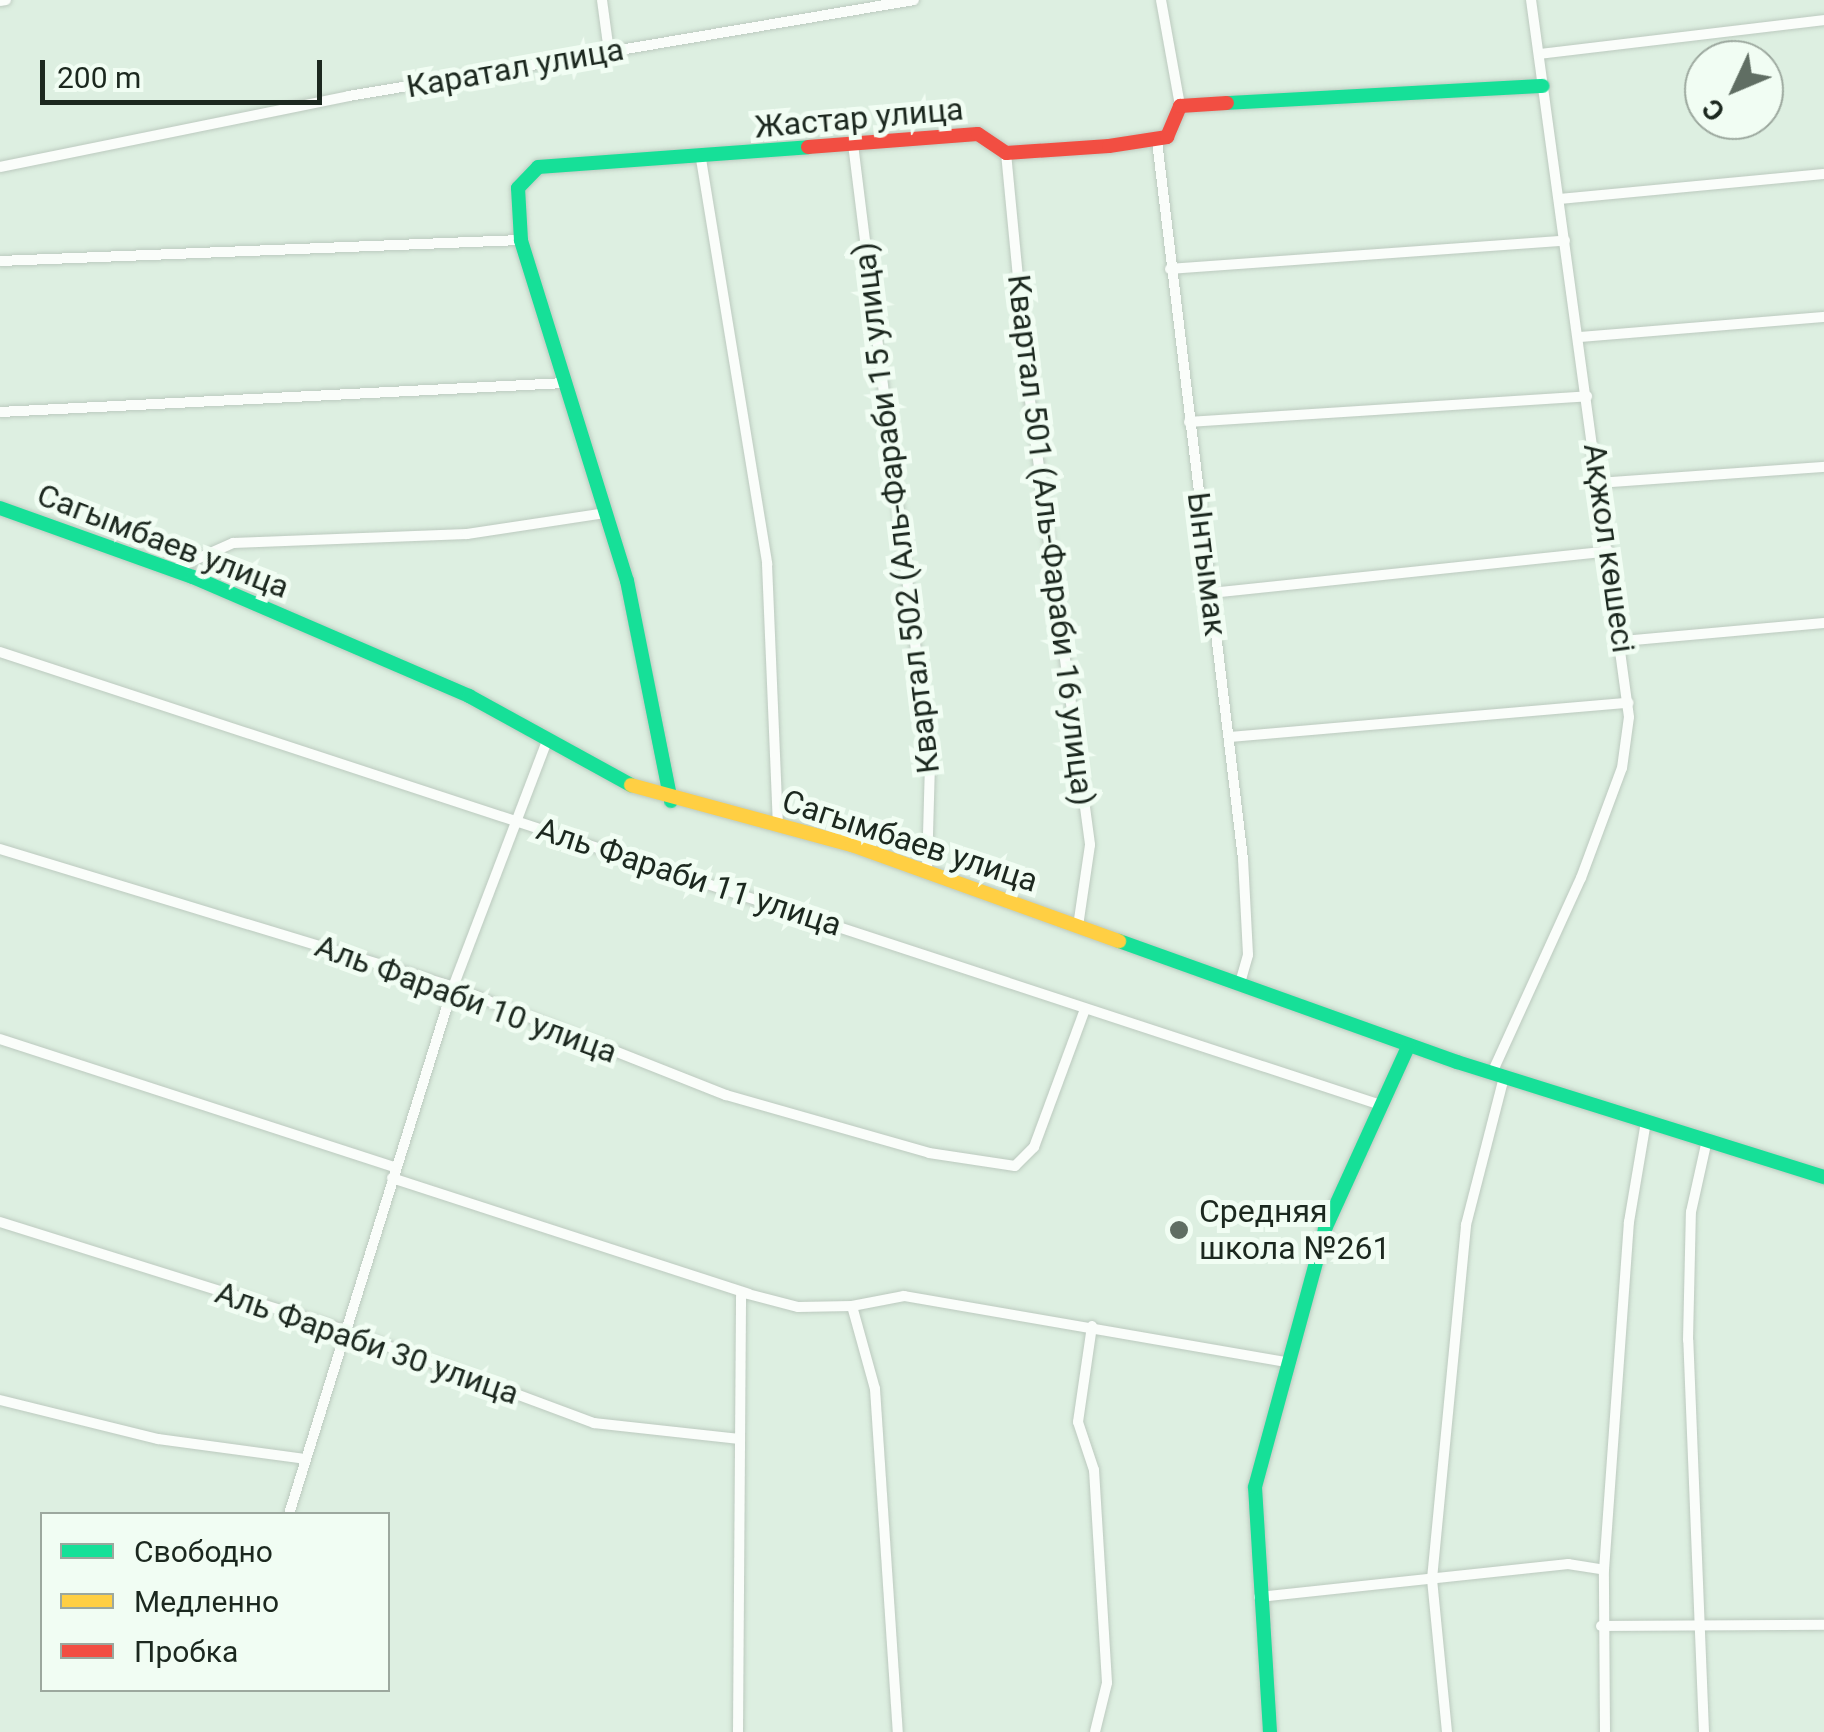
<!DOCTYPE html>
<html>
<head>
<meta charset="utf-8">
<style>
  body { margin:0 }
  #map { position:relative; width:1824px; height:1732px; overflow:hidden; background:#ddefe1; font-family:Roboto,sans-serif }
  div>[style] { position:absolute }
  .roads { filter:drop-shadow(0 0 2px #bccabf) drop-shadow(0 0 2px #bccabf) }
  .street>* { height:10px; margin:-5px; padding:0 5px; transform-origin:5px; border-radius:5px; background:#fafdfa }
  .fast>* { height:14px; margin:-7px; padding:0 7px; transform-origin:7px; border-radius:7px; background:#16e098 }
  .slow>* { height:14px; margin:-7px; padding:0 7px; transform-origin:7px; border-radius:7px; background:#ffcf43 }
  .jam>* { height:14px; margin:-7px; padding:0 7px; transform-origin:7px; border-radius:7px; background:#f24e42 }
  .dots>* { width:28px; height:28px; translate:-50% -50%; box-sizing:border-box; border:5px solid #f1fdf3; border-radius:50% }
  span { translate:-50% -50%; white-space:nowrap; text-align:center; line-height:1.15; -webkit-text-stroke:10px #f1fdf3; paint-order:stroke }
  .street-label { font-size:32px; color:#1c281f }
  .poi-label { font-size:32px; color:#1c281f }
  .left { translate:0 -50%; text-align:left }
  .legend { position:absolute; left:40px; top:1512px; width:350px; height:180px; box-sizing:border-box; background:#f1fdf3; border:2px solid #9ca89e; margin:0; padding:12px 18px; list-style:none; font-size:30px; color:#1c281f }
  .legend li { display:flex; align-items:center; gap:20px; height:50px }
  .legend b { width:50px; border:2px solid #9ca89e }
  .north { position:absolute; left:1684px; top:40px; width:100px; height:100px; box-sizing:border-box; background:#f1fdf3; border:2px solid #9ca89e; border-radius:50%; rotate:226deg; font-size:28px; font-weight:700; line-height:40px; text-align:center; color:#1c281f }
  .north::after { content:''; display:block; margin:auto; width:35px; height:45px; background:#606e63; clip-path:polygon(50% 0,100% 100%,50% 72%,0 100%) }
  .scale { position:absolute; left:40px; top:60px; width:282px; height:45px; box-sizing:border-box; border:5px solid #1c281f; border-top:0; padding-left:12px; font-size:30px; line-height:35px; white-space:nowrap; color:#1c281f; -webkit-text-stroke:8px #f1fdf3; paint-order:stroke }
</style>
</head>
<body>
<div id="map">
  <div class="roads">
    <div class="street">
      <i style="left:602px;top:0;width:52px;rotate:82.3deg"></i>
      <i style="left:1161px;top:0;width:108px;rotate:79.8deg"></i>
      <i style="left:0;top:1px;width:6px;rotate:-9deg"></i>
      <i style="left:1539px;top:54px;width:287px;rotate:-6.8deg"></i>
      <i style="left:1157px;top:141px;width:723px;rotate:83.17deg"></i>
      <i style="left:1243px;top:859px;width:96px;rotate:87deg"></i>
      <i style="left:1248px;top:955px;width:32px;rotate:106deg"></i>
      <i style="left:853px;top:144px;width:624px;rotate:82.91deg"></i>
      <i style="left:930px;top:763px;width:108px;rotate:91.6deg"></i>
      <i style="left:1006px;top:153px;width:241px;rotate:84.5deg"></i>
      <i style="left:1029px;top:393px;width:456px;rotate:82.3deg"></i>
      <i style="left:1090px;top:845px;width:82px;rotate:98.4deg"></i>
      <i style="left:701px;top:159px;width:410px;rotate:80.7deg"></i>
      <i style="left:767px;top:564px;width:260px;rotate:87.6deg"></i>
      <i style="left:0;top:167px;width:356px;rotate:-11.5deg"></i>
      <i style="left:349px;top:96px;width:573px;rotate:-9.64deg"></i>
      <i style="left:1559px;top:199px;width:266px;rotate:-5.4deg"></i>
      <i style="left:0;top:261px;width:521px;rotate:-2.31deg"></i>
      <i style="left:1170px;top:269px;width:396px;rotate:-4.1deg"></i>
      <i style="left:1579px;top:337px;width:246px;rotate:-4.7deg"></i>
      <i style="left:0;top:412px;width:566px;rotate:-2.94deg"></i>
      <i style="left:1189px;top:422px;width:399px;rotate:-3.7deg"></i>
      <i style="left:1599px;top:483px;width:226px;rotate:-4.1deg"></i>
      <i style="left:172px;top:570px;width:67px;rotate:-23.9deg"></i>
      <i style="left:233px;top:543px;width:234px;rotate:-2.2deg"></i>
      <i style="left:467px;top:534px;width:141px;rotate:-8.6deg"></i>
      <i style="left:1211px;top:593px;width:400px;rotate:-6deg"></i>
      <i style="left:1622px;top:641px;width:203px;rotate:-5.1deg"></i>
      <i style="left:0;top:652px;width:1450px;rotate:18.16deg"></i>
      <i style="left:1229px;top:737px;width:401px;rotate:-4.9deg"></i>
      <i style="left:0;top:849px;width:474px;rotate:16.9deg"></i>
      <i style="left:453px;top:987px;width:294px;rotate:21.6deg"></i>
      <i style="left:726px;top:1095px;width:211px;rotate:15.9deg"></i>
      <i style="left:929px;top:1153px;width:87px;rotate:8.6deg"></i>
      <i style="left:1015px;top:1166px;width:27px;rotate:-45deg"></i>
      <i style="left:1034px;top:1147px;width:147px;rotate:-69.7deg"></i>
      <i style="left:0;top:1039px;width:415px;rotate:18deg"></i>
      <i style="left:1492px;top:1073px;width:214px;rotate:-65.5deg"></i>
      <i style="left:1581px;top:878px;width:117px;rotate:-69.6deg"></i>
      <i style="left:1622px;top:768px;width:51px;rotate:-82.2deg"></i>
      <i style="left:1629px;top:717px;width:724px;rotate:-97.78deg"></i>
      <i style="left:392px;top:1178px;width:374px;rotate:18deg"></i>
      <i style="left:748px;top:1294px;width:52px;rotate:14.6deg"></i>
      <i style="left:798px;top:1307px;width:54px;rotate:-1.1deg"></i>
      <i style="left:852px;top:1306px;width:86px;rotate:74.5deg"></i>
      <i style="left:875px;top:1389px;width:344px;rotate:86.2deg"></i>
      <i style="left:0;top:1222px;width:361px;rotate:17.4deg"></i>
      <i style="left:344px;top:1330px;width:267px;rotate:20.4deg"></i>
      <i style="left:594px;top:1423px;width:146px;rotate:6.3deg"></i>
      <i style="left:852px;top:1306px;width:53px;rotate:-10.9deg"></i>
      <i style="left:904px;top:1296px;width:389px;rotate:9.8deg"></i>
      <i style="left:1092px;top:1326px;width:97px;rotate:98.3deg"></i>
      <i style="left:1078px;top:1422px;width:51px;rotate:71.6deg"></i>
      <i style="left:1094px;top:1470px;width:213px;rotate:86.5deg"></i>
      <i style="left:1107px;top:1683px;width:50px;rotate:103.8deg"></i>
      <i style="left:0;top:1400px;width:163px;rotate:13.9deg"></i>
      <i style="left:158px;top:1439px;width:148px;rotate:7.7deg"></i>
      <i style="left:289px;top:1514px;width:552px;rotate:-72.71deg"></i>
      <i style="left:453px;top:987px;width:261px;rotate:-69.1deg"></i>
      <i style="left:1259px;top:1597px;width:311px;rotate:-6.1deg"></i>
      <i style="left:1568px;top:1564px;width:36px;rotate:9deg"></i>
      <i style="left:1601px;top:1626px;width:223px;rotate:-0.3deg"></i>
      <i style="left:738px;top:1732px;width:440px;rotate:-89.6deg"></i>
      <i style="left:1447px;top:1732px;width:154px;rotate:-95.6deg"></i>
      <i style="left:1432px;top:1579px;width:356px;rotate:-84.5deg"></i>
      <i style="left:1466px;top:1225px;width:153px;rotate:-75.6deg"></i>
      <i style="left:1605px;top:1732px;width:162px;rotate:-90.4deg"></i>
      <i style="left:1604px;top:1570px;width:349px;rotate:-85.9deg"></i>
      <i style="left:1629px;top:1222px;width:102px;rotate:-80.4deg"></i>
      <i style="left:1704px;top:1732px;width:392px;rotate:-92.3deg"></i>
      <i style="left:1688px;top:1340px;width:128px;rotate:-88.7deg"></i>
      <i style="left:1691px;top:1212px;width:74px;rotate:-77.5deg"></i>
    </div>
    <div class="fast">
      <i style="left:1227px;top:103px;width:316px;rotate:-3.1deg"></i>
      <i style="left:0;top:508px;width:205px;rotate:19.7deg"></i>
      <i style="left:193px;top:577px;width:301px;rotate:23.3deg"></i>
      <i style="left:469px;top:696px;width:185px;rotate:28.8deg"></i>
      <i style="left:671px;top:801px;width:224px;rotate:-101.3deg"></i>
      <i style="left:627px;top:581px;width:357px;rotate:-107.3deg"></i>
      <i style="left:521px;top:240px;width:52px;rotate:-93.3deg"></i>
      <i style="left:518px;top:188px;width:29px;rotate:-46deg"></i>
      <i style="left:538px;top:167px;width:271px;rotate:-4.2deg"></i>
      <i style="left:1119px;top:941px;width:359px;rotate:19.7deg"></i>
      <i style="left:1457px;top:1062px;width:385px;rotate:17.4deg"></i>
      <i style="left:1270px;top:1732px;width:245px;rotate:-93.5deg"></i>
      <i style="left:1255px;top:1487px;width:267px;rotate:-74.8deg"></i>
      <i style="left:1325px;top:1229px;width:202px;rotate:-65.5deg"></i>
    </div>
    <div class="slow">
      <i style="left:631px;top:785px;width:229px;rotate:15.2deg"></i>
      <i style="left:852px;top:845px;width:284px;rotate:19.8deg"></i>
    </div>
    <div class="jam">
      <i style="left:808px;top:147px;width:170px;rotate:-4.4deg"></i>
      <i style="left:978px;top:134px;width:34px;rotate:34deg"></i>
      <i style="left:1006px;top:153px;width:103px;rotate:-3.9deg"></i>
      <i style="left:1109px;top:146px;width:59px;rotate:-8.8deg"></i>
      <i style="left:1167px;top:137px;width:34px;rotate:-67deg"></i>
      <i style="left:1180px;top:106px;width:47px;rotate:-3.7deg"></i>
    </div>
  </div>
  <div class="dots">
    <i style="left:1179px;top:1230px;background:#606e63"></i>
  </div>
  <div class="street-label">
    <span style="left:515px;top:68px;rotate:-10deg">Каратал улица</span>
    <span style="left:859px;top:118px;rotate:-5deg">Жастар улица</span>
    <span style="left:896px;top:508px;rotate:-97deg">Квартал 502 (Аль-Фараби 15 улица)</span>
    <span style="left:1051px;top:540px;rotate:83deg">Квартал 501 (Аль-Фараби 16 улица)</span>
    <span style="left:163px;top:541px;rotate:21deg">Сагымбаев улица</span>
    <span style="left:1609px;top:548px;rotate:82deg">Ақжол көшесі</span>
    <span style="left:1207px;top:564px;rotate:83deg">Ынтымак</span>
    <span style="left:910px;top:841px;rotate:18deg">Сагымбаев улица</span>
    <span style="left:689px;top:877px;rotate:18deg">Аль Фараби 11 улица</span>
    <span style="left:466px;top:999px;rotate:20deg">Аль Фараби 10 улица</span>
    <span style="left:367px;top:1343px;rotate:19deg">Аль Фараби 30 улица</span>
  </div>
  <div class="poi-label">
    <span class="left" style="left:1199px;top:1230px">Средняя<br>школа №261</span>
  </div>
  <ul class="legend">
  <li><b style="height:12px;background:#16e098"></b>Свободно</li>
  <li><b style="height:12px;background:#ffcf43"></b>Медленно</li>
  <li><b style="height:12px;background:#f24e42"></b>Пробка</li>
  </ul>
  <div class="north">С</div>
  <div class="scale">200 m</div>
</div>
</body>
</html>
